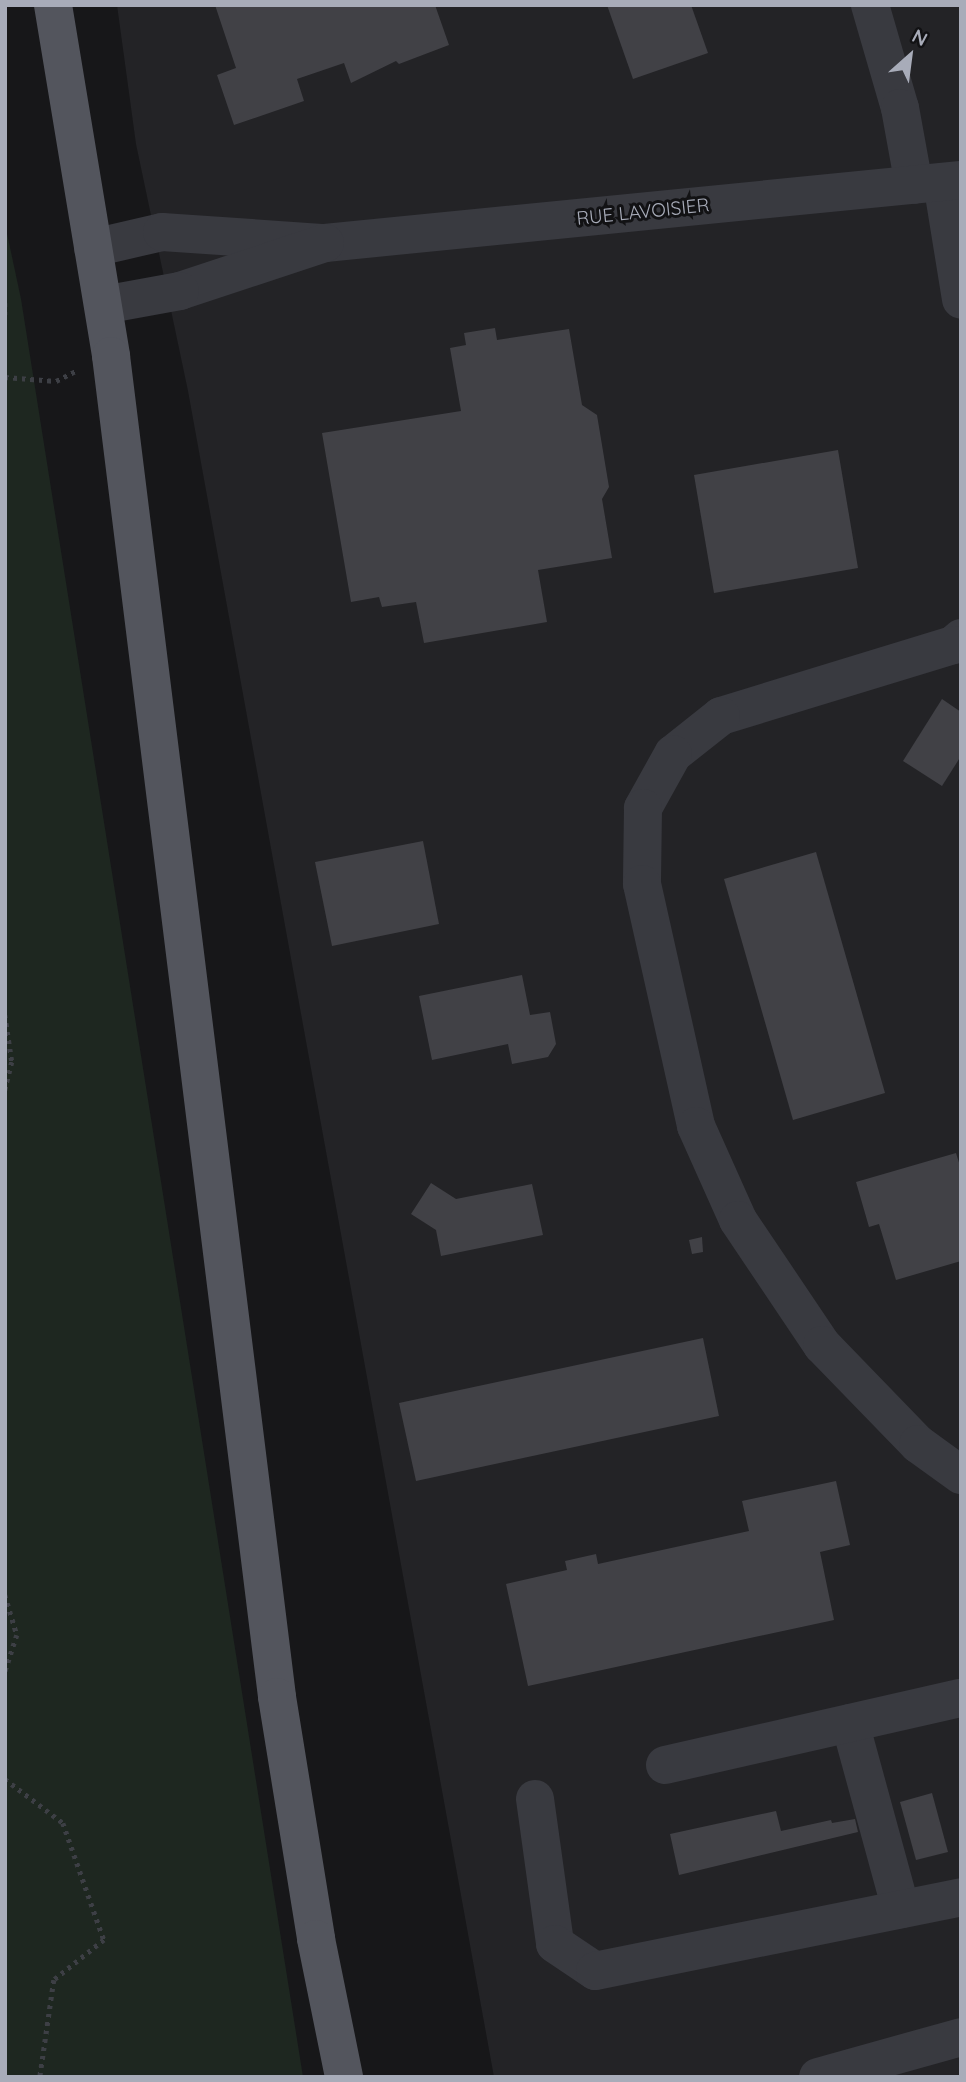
<!DOCTYPE html>
<html>
<head>
<meta charset="utf-8">
<style>
  body { margin:0 }
  #map { position:relative; width:966px; height:2082px; overflow:hidden; background:#171719; font-family:Quicksand,sans-serif }
  div>[style] { position:absolute }
  .built>* { inset:0; background:#232326 }
  .green>* { inset:0; background:#1e2720 }
  .building>* { inset:0; background:#414146 }
  .path>* { height:4.5px; margin-top:-2.25px; transform-origin:0; background:repeating-linear-gradient(90deg,#3d3f45 0 3.5px,transparent 0 8.5px) }
  .minor>* { height:38px; margin:-19px; padding:0 19px; transform-origin:19px; border-radius:19px; background:#393a40 }
  .major>* { height:38px; margin:-19px; padding:0 19px; transform-origin:19px; border-radius:19px; background:#53555d }
  span { translate:-50% -50%; white-space:nowrap; text-align:center; line-height:1.15; -webkit-text-stroke:6px #121214; paint-order:stroke }
  .street-label { font-size:19px; color:#a8acb9 }
  .frame { position:absolute; inset:0; border:7px solid #a8acb9; pointer-events:none }
  .north { position:absolute; left:875px; top:21px; width:70px; height:70px; -webkit-text-stroke:5px #121214; paint-order:stroke; rotate:28deg; font-size:19px; font-weight:700; line-height:28px; text-align:center; color:#a8acb9 }
  .north::after { content:''; display:block; margin:auto; width:24px; height:32px; background:#a8acb9; clip-path:polygon(50% 0,100% 100%,50% 72%,0 100%) }
</style>
</head>
<body>
<div id="map">
  <div class="built">
    <i style="clip-path:polygon(117px 5px,961px 5px,961px 2077px,494px 2077px,188px 391px,136px 144px)"></i>
  </div>
  <div class="green">
    <i style="clip-path:polygon(5px 224px,21px 299px,303px 2077px,5px 2077px)"></i>
  </div>
  <div class="building">
    <i style="clip-path:polygon(215px 5px,435px 5px,449px 45px,399px 64px,396px 61px,351px 83px,344px 63px,297px 79px,304px 101px,234px 125px,217px 75px,236px 68px)"></i>
    <i style="clip-path:polygon(607px 5px,691px 5px,708px 53px,633px 79px)"></i>
    <i style="clip-path:polygon(495px 328px,497px 340px,569px 329px,582px 405px,597px 415px,609px 487px,602px 499px,612px 558px,538px 570px,547px 622px,424px 643px,416px 602px,382px 607px,379px 597px,351px 602px,322px 433px,461px 411px,450px 348px,466px 345px,464px 333px)"></i>
    <i style="clip-path:polygon(838px 450px,858px 568px,714px 593px,694px 475px)"></i>
    <i style="clip-path:polygon(942px 699px,961px 712px,961px 756px,942px 786px,903px 761px)"></i>
    <i style="clip-path:polygon(423px 841px,439px 924px,332px 946px,315px 862px)"></i>
    <i style="clip-path:polygon(816px 852px,885px 1093px,793px 1120px,724px 879px)"></i>
    <i style="clip-path:polygon(522px 975px,530px 1015px,550px 1012px,556px 1044px,548px 1057px,512px 1064px,508px 1044px,432px 1060px,419px 996px)"></i>
    <i style="clip-path:polygon(956px 1153px,961px 1169px,961px 1261px,896px 1280px,879px 1224px,869px 1227px,856px 1182px)"></i>
    <i style="clip-path:polygon(431px 1183px,456px 1199px,532px 1184px,543px 1235px,441px 1256px,436px 1230px,411px 1214px)"></i>
    <i style="clip-path:polygon(702px 1237px,703px 1252px,692px 1254px,689px 1240px)"></i>
    <i style="clip-path:polygon(703px 1338px,719px 1416px,416px 1481px,399px 1403px)"></i>
    <i style="clip-path:polygon(836px 1481px,850px 1545px,820px 1552px,834px 1620px,528px 1686px,506px 1584px,567px 1570px,565px 1561px,596px 1554px,598px 1564px,749px 1531px,742px 1501px)"></i>
    <i style="clip-path:polygon(932px 1793px,948px 1852px,916px 1860px,900px 1802px)"></i>
    <i style="clip-path:polygon(776px 1811px,781px 1831px,831px 1820px,832px 1823px,855px 1819px,858px 1832px,679px 1875px,670px 1834px)"></i>
  </div>
  <div class="path">
    <i style="left:5px;top:303px;width:15px;rotate:90deg"></i>
    <i style="left:5px;top:377px;width:51px;rotate:4.5deg"></i>
    <i style="left:56px;top:381px;width:25px;rotate:-27deg"></i>
    <i style="left:5px;top:1015px;width:48px;rotate:81.5deg"></i>
    <i style="left:12px;top:1062px;width:29px;rotate:104deg"></i>
    <i style="left:5px;top:1595px;width:42px;rotate:73.3deg"></i>
    <i style="left:17px;top:1635px;width:40px;rotate:108deg"></i>
    <i style="left:5px;top:1779px;width:73px;rotate:37.2deg"></i>
    <i style="left:63px;top:1823px;width:124px;rotate:70.7deg"></i>
    <i style="left:104px;top:1940px;width:64px;rotate:141.3deg"></i>
    <i style="left:54px;top:1980px;width:98px;rotate:98.2deg"></i>
  </div>
  <div class="minor">
    <i style="left:870px;top:5px;width:107px;rotate:73.8deg"></i>
    <i style="left:900px;top:108px;width:78px;rotate:79.7deg"></i>
    <i style="left:942px;top:182px;width:119px;rotate:80.8deg"></i>
    <i style="left:325px;top:243px;width:639px;rotate:-5.66deg"></i>
    <i style="left:93px;top:248px;width:71px;rotate:-13.1deg"></i>
    <i style="left:162px;top:232px;width:163px;rotate:3.9deg"></i>
    <i style="left:325px;top:243px;width:153px;rotate:161.7deg"></i>
    <i style="left:180px;top:291px;width:78px;rotate:169.7deg"></i>
    <i style="left:961px;top:638px;width:11px;rotate:139deg"></i>
    <i style="left:953px;top:645px;width:243px;rotate:163deg"></i>
    <i style="left:721px;top:716px;width:61px;rotate:141.6deg"></i>
    <i style="left:673px;top:754px;width:62px;rotate:119.1deg"></i>
    <i style="left:643px;top:808px;width:76px;rotate:90.8deg"></i>
    <i style="left:642px;top:884px;width:248px;rotate:77.4deg"></i>
    <i style="left:696px;top:1126px;width:103px;rotate:65.9deg"></i>
    <i style="left:738px;top:1220px;width:151px;rotate:56.1deg"></i>
    <i style="left:822px;top:1345px;width:138px;rotate:45.9deg"></i>
    <i style="left:918px;top:1444px;width:53px;rotate:35.8deg"></i>
    <i style="left:850px;top:1723px;width:193px;rotate:74.7deg"></i>
    <i style="left:665px;top:1765px;width:303px;rotate:-12.8deg"></i>
    <i style="left:535px;top:1799px;width:146px;rotate:82.1deg"></i>
    <i style="left:555px;top:1944px;width:48px;rotate:34deg"></i>
    <i style="left:595px;top:1971px;width:373px;rotate:-11.4deg"></i>
    <i style="left:818px;top:2077px;width:148px;rotate:-15.6deg"></i>
  </div>
  <div class="major">
    <i style="left:53px;top:5px;width:356px;rotate:80.6deg"></i>
    <i style="left:111px;top:356px;width:1351px;rotate:82.94deg"></i>
    <i style="left:277px;top:1697px;width:245px;rotate:80.8deg"></i>
    <i style="left:316px;top:1939px;width:141px;rotate:78.5deg"></i>
  </div>
  <div class="street-label">
    <span style="left:643px;top:212px;rotate:-6deg">RUE LAVOISIER</span>
  </div>
  <div class="frame"></div>
  <div class="north">N</div>
</div>
</body>
</html>
